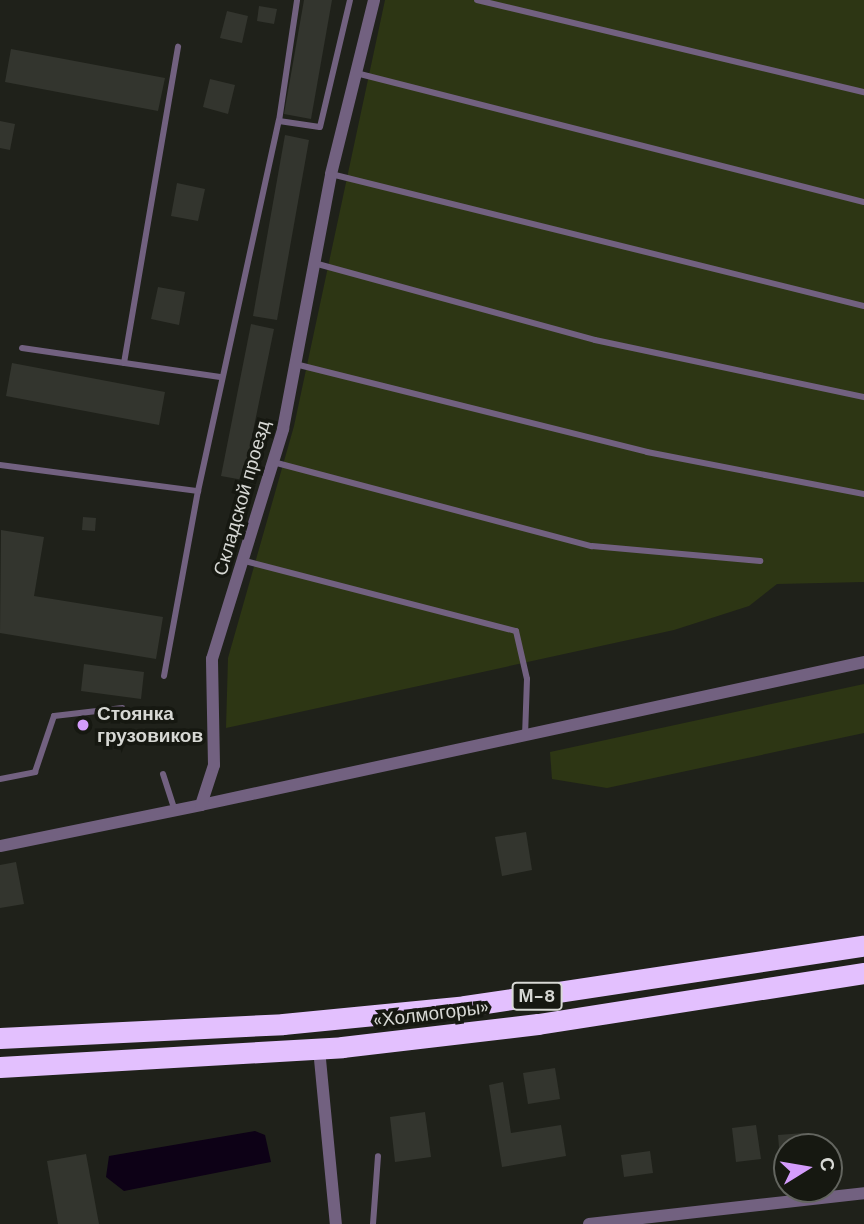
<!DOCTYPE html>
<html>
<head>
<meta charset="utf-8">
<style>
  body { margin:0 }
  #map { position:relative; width:864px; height:1224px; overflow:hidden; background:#1f211a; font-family:"DM Sans",sans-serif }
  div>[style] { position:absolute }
  .green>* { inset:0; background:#2d3614 }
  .water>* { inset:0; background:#0d0116 }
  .building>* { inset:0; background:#33352e }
  .lane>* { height:6px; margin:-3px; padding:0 3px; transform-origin:3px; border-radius:3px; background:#726180 }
  .street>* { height:12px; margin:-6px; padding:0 6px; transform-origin:6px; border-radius:6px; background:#726180 }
  .highway>* { height:21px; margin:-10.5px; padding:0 10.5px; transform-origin:10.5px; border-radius:10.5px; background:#e3c0fe }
  .dots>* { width:19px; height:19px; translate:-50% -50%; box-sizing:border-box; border:4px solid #161811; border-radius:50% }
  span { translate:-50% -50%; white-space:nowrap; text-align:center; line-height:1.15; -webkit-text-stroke:7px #161811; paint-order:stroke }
  .shield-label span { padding:2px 5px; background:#161811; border:2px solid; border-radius:5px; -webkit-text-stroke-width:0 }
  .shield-label { font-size:18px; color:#d7d8d4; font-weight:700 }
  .street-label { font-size:19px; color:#d7d8d4 }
  .poi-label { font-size:19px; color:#d7d8d4; font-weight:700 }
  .left { translate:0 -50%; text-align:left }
  .north { position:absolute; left:773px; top:1133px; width:70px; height:70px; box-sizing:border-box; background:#161811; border:2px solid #63655f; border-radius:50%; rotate:79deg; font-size:19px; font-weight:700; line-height:28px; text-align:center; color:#d7d8d4 }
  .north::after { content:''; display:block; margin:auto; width:24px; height:32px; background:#d49cfc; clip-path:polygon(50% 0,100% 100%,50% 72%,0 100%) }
</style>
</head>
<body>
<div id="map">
  <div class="green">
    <i style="clip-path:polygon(385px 0,864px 0,864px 582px,777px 584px,749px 606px,674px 630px,226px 728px,228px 658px,294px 426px)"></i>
    <i style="clip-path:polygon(864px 684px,864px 733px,607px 788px,552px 779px,550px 752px)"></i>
  </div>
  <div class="water">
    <i style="clip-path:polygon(255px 1131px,265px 1135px,271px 1162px,124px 1191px,106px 1177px,109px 1156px)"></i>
  </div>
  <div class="building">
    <i style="clip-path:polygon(304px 0,332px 0,311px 119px,284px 114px)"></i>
    <i style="clip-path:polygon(259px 6px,277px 9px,274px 24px,257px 21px)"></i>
    <i style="clip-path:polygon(227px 11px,248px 16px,242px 43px,220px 38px)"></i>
    <i style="clip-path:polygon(11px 49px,165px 78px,158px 111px,5px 82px)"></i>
    <i style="clip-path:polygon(210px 79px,235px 85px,228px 114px,203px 107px)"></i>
    <i style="clip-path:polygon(0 121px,15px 124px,10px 150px,0 148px)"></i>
    <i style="clip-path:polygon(285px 135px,309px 140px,277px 320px,253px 316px)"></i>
    <i style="clip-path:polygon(177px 183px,205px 189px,198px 221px,171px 216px)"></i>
    <i style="clip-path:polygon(158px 287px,185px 292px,179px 325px,151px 319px)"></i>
    <i style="clip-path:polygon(251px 324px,274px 329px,243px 480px,221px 476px)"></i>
    <i style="clip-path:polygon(12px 363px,165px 392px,159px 425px,6px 396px)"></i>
    <i style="clip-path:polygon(83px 517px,96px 518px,95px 531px,82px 530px)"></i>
    <i style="clip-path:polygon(1px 530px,44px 537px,34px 596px,163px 617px,156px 659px,0 633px)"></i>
    <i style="clip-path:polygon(84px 664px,144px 672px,141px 699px,81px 691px)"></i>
    <i style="clip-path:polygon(526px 832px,532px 870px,502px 876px,495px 837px)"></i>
    <i style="clip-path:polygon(16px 862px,24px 904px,0 908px,0 865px)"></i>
    <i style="clip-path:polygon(555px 1068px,560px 1099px,528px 1104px,523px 1073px)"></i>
    <i style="clip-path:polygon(503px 1082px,511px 1133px,561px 1125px,566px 1156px,502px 1167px,489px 1085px)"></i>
    <i style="clip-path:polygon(425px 1112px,431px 1157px,395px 1162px,390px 1117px)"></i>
    <i style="clip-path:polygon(756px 1125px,761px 1159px,736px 1162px,732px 1128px)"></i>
    <i style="clip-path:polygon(804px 1133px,805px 1147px,787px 1147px,787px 1159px,780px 1160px,778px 1135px)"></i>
    <i style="clip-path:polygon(650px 1151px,653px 1173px,624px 1177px,621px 1155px)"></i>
    <i style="clip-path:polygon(86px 1154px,99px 1224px,58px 1224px,47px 1161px)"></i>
  </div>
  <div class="lane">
    <i style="left:477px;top:0;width:398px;rotate:13.4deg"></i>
    <i style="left:356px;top:73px;width:524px;rotate:14.25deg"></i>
    <i style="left:279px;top:121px;width:122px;rotate:-81.5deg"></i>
    <i style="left:331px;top:174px;width:549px;rotate:13.91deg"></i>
    <i style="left:314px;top:263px;width:291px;rotate:15.3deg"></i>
    <i style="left:595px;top:340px;width:275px;rotate:12deg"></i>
    <i style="left:22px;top:348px;width:202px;rotate:8.3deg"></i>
    <i style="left:124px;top:363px;width:321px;rotate:-80.3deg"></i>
    <i style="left:295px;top:364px;width:363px;rotate:14deg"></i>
    <i style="left:647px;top:452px;width:221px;rotate:11deg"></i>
    <i style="left:273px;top:462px;width:330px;rotate:14.8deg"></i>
    <i style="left:592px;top:546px;width:169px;rotate:5.1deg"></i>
    <i style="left:0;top:465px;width:200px;rotate:7.5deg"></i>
    <i style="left:198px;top:491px;width:379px;rotate:-77.7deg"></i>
    <i style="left:279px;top:121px;width:41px;rotate:8.3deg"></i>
    <i style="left:320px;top:127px;width:130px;rotate:-76.7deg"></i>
    <i style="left:245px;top:561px;width:280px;rotate:14.5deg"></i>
    <i style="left:516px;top:631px;width:49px;rotate:77.1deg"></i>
    <i style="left:527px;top:679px;width:56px;rotate:92deg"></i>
    <i style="left:164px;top:676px;width:188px;rotate:-79.6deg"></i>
    <i style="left:163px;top:774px;width:38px;rotate:72deg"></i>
    <i style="left:0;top:779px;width:36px;rotate:-11deg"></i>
    <i style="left:35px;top:772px;width:59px;rotate:-71.3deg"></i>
    <i style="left:54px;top:716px;width:69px;rotate:-6.6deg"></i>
    <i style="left:373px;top:1224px;width:68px;rotate:-85.8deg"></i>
  </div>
  <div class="street">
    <i style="left:201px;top:805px;width:678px;rotate:-12.17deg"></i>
    <i style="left:0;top:846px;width:205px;rotate:-11.5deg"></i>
    <i style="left:201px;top:805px;width:42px;rotate:-72deg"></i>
    <i style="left:214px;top:765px;width:106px;rotate:-91.1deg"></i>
    <i style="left:212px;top:659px;width:241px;rotate:-72.8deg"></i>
    <i style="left:283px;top:429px;width:259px;rotate:-79.3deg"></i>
    <i style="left:331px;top:174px;width:179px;rotate:-76.1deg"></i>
    <i style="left:319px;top:1049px;width:176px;rotate:84.5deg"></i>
    <i style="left:589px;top:1224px;width:277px;rotate:-6.4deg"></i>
  </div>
  <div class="highway">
    <i style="left:0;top:1038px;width:283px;rotate:-2.8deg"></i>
    <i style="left:283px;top:1024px;width:183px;rotate:-5.6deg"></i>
    <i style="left:465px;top:1006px;width:403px;rotate:-8.6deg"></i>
    <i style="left:0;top:1067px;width:343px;rotate:-3.3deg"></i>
    <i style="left:342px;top:1047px;width:197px;rotate:-6.7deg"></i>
    <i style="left:538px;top:1024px;width:330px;rotate:-8.9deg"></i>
  </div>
  <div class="dots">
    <i style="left:83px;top:725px;background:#d49cfc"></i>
  </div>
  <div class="shield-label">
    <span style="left:537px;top:996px">М-8</span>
  </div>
  <div class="street-label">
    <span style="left:242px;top:498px;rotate:-74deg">Складской проезд</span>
    <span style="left:431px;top:1014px;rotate:-7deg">«Холмогоры»</span>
  </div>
  <div class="poi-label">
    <span class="left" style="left:97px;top:725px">Стоянка<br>грузовиков</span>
  </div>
  <div class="north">С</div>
</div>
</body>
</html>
